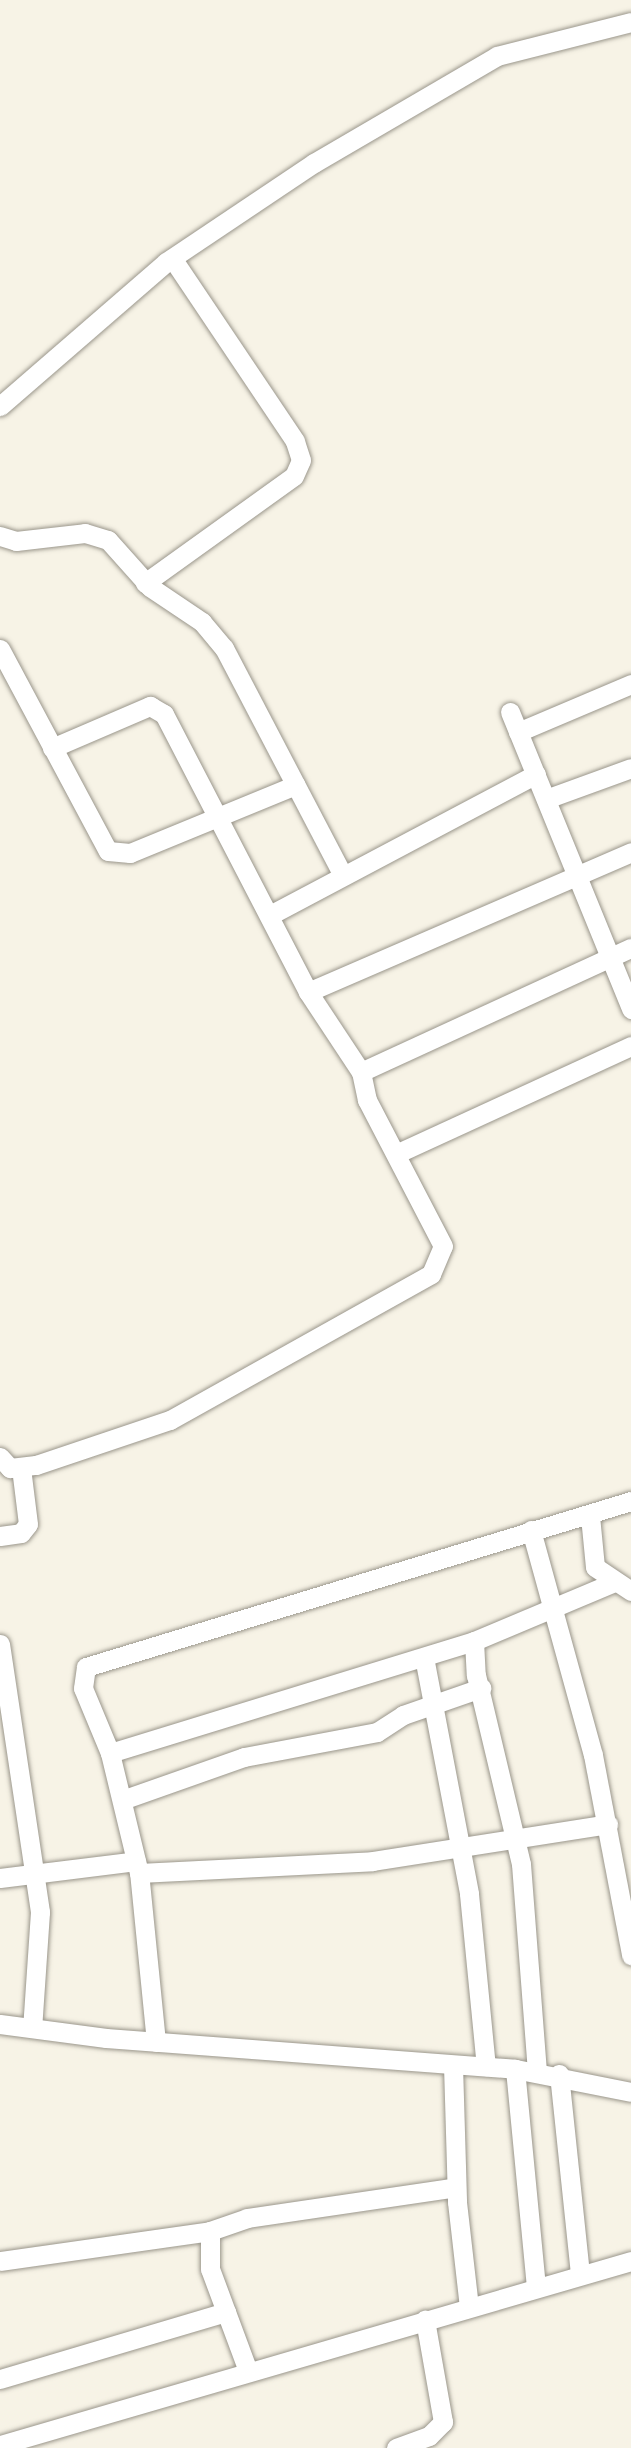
<!DOCTYPE html>
<html>
<head>
<meta charset="utf-8">
<style>
  body { margin:0 }
  #map { position:relative; width:631px; height:2448px; overflow:hidden; background:#f7f3e6; font-family:Barlow,sans-serif }
  div>[style] { position:absolute }
  .roads { filter:drop-shadow(0 0 2px #9a968b) drop-shadow(0 0 2px #9a968b) }
  .minor>* { height:19px; margin:-9.5px; padding:0 9.5px; transform-origin:9.5px; border-radius:9.5px; background:#fff }
  span { translate:-50% -50%; white-space:nowrap; text-align:center; line-height:1.15; -webkit-text-stroke:7px #f7f3e6; paint-order:stroke }
</style>
</head>
<body>
<div id="map">
  <div class="roads">
    <div class="minor">
      <i style="left:0;top:406px;width:220px;rotate:-40.9deg"></i>
      <i style="left:166px;top:262px;width:178px;rotate:-33.8deg"></i>
      <i style="left:314px;top:163px;width:212px;rotate:-30.3deg"></i>
      <i style="left:497px;top:56px;width:138px;rotate:-14.2deg"></i>
      <i style="left:0;top:536px;width:17px;rotate:17deg"></i>
      <i style="left:16px;top:541px;width:69px;rotate:-6.6deg"></i>
      <i style="left:85px;top:533px;width:24px;rotate:17deg"></i>
      <i style="left:108px;top:540px;width:63px;rotate:48.2deg"></i>
      <i style="left:150px;top:587px;width:63px;rotate:33.9deg"></i>
      <i style="left:202px;top:622px;width:34px;rotate:50deg"></i>
      <i style="left:224px;top:648px;width:257px;rotate:62.4deg"></i>
      <i style="left:145px;top:583px;width:183px;rotate:-35.7deg"></i>
      <i style="left:294px;top:476px;width:17px;rotate:-66deg"></i>
      <i style="left:301px;top:460px;width:20px;rotate:-108deg"></i>
      <i style="left:295px;top:441px;width:220px;rotate:-123.9deg"></i>
      <i style="left:0;top:649px;width:229px;rotate:61.9deg"></i>
      <i style="left:108px;top:851px;width:22px;rotate:5deg"></i>
      <i style="left:130px;top:853px;width:179px;rotate:-22.3deg"></i>
      <i style="left:510px;top:712px;width:321px;rotate:67.8deg"></i>
      <i style="left:518px;top:732px;width:123px;rotate:-23deg"></i>
      <i style="left:52px;top:748px;width:107px;rotate:-23.2deg"></i>
      <i style="left:150px;top:706px;width:16px;rotate:30deg"></i>
      <i style="left:164px;top:714px;width:313px;rotate:62.6deg"></i>
      <i style="left:308px;top:992px;width:96px;rotate:56.5deg"></i>
      <i style="left:546px;top:799px;width:90px;rotate:-20deg"></i>
      <i style="left:270px;top:915px;width:301px;rotate:-27.9deg"></i>
      <i style="left:308px;top:992px;width:352px;rotate:-23.4deg"></i>
      <i style="left:396px;top:1154px;width:259px;rotate:-24.7deg"></i>
      <i style="left:0;top:1457px;width:15px;rotate:48deg"></i>
      <i style="left:10px;top:1468px;width:26px;rotate:-7deg"></i>
      <i style="left:36px;top:1465px;width:141px;rotate:-18.6deg"></i>
      <i style="left:170px;top:1420px;width:299px;rotate:-29.2deg"></i>
      <i style="left:431px;top:1274px;width:30px;rotate:-67deg"></i>
      <i style="left:443px;top:1246px;width:165px;rotate:-117.5deg"></i>
      <i style="left:367px;top:1100px;width:29px;rotate:-102deg"></i>
      <i style="left:361px;top:1072px;width:297px;rotate:-24.7deg"></i>
      <i style="left:590px;top:1516px;width:51px;rotate:84.4deg"></i>
      <i style="left:595px;top:1567px;width:43px;rotate:33.7deg"></i>
      <i style="left:531px;top:1530px;width:233px;rotate:74.6deg"></i>
      <i style="left:593px;top:1755px;width:204px;rotate:79.2deg"></i>
      <i style="left:0;top:1536px;width:21px;rotate:-8deg"></i>
      <i style="left:21px;top:1533px;width:11px;rotate:-52deg"></i>
      <i style="left:28px;top:1524px;width:56px;rotate:-97.1deg"></i>
      <i style="left:474px;top:1641px;width:34px;rotate:87deg"></i>
      <i style="left:476px;top:1675px;width:194px;rotate:76.6deg"></i>
      <i style="left:521px;top:1864px;width:209px;rotate:85.6deg"></i>
      <i style="left:0;top:1644px;width:271px;rotate:81.5deg"></i>
      <i style="left:40px;top:1912px;width:116px;rotate:93.9deg"></i>
      <i style="left:424px;top:1657px;width:241px;rotate:79.2deg"></i>
      <i style="left:469px;top:1894px;width:173px;rotate:84.4deg"></i>
      <i style="left:110px;top:1753px;width:381px;rotate:-17.1deg"></i>
      <i style="left:474px;top:1641px;width:150px;rotate:-22.8deg"></i>
      <i style="left:122px;top:1800px;width:129px;rotate:-19.4deg"></i>
      <i style="left:244px;top:1757px;width:135px;rotate:-10.6deg"></i>
      <i style="left:377px;top:1732px;width:31px;rotate:-33deg"></i>
      <i style="left:403px;top:1715px;width:83px;rotate:-19.1deg"></i>
      <i style="left:139px;top:1873px;width:234px;rotate:-2.9deg"></i>
      <i style="left:373px;top:1861px;width:238px;rotate:-8.9deg"></i>
      <i style="left:0;top:1878px;width:137px;rotate:-7.1deg"></i>
      <i style="left:0;top:2024px;width:107px;rotate:7.5deg"></i>
      <i style="left:106px;top:2038px;width:410px;rotate:4.3deg"></i>
      <i style="left:515px;top:2069px;width:118px;rotate:11.2deg"></i>
      <i style="left:156px;top:2042px;width:170px;rotate:-95.7deg"></i>
      <i style="left:139px;top:1873px;width:123px;rotate:-103.6deg"></i>
      <i style="left:110px;top:1753px;width:70px;rotate:-112.6deg"></i>
      <i style="left:83px;top:1688px;width:21px;rotate:-82deg"></i>
      <i style="left:86px;top:1667px;width:570px;rotate:-16.94deg"></i>
      <i style="left:453px;top:2065px;width:137px;rotate:88.3deg"></i>
      <i style="left:457px;top:2202px;width:106px;rotate:83.5deg"></i>
      <i style="left:515px;top:2069px;width:220px;rotate:84.5deg"></i>
      <i style="left:559px;top:2074px;width:202px;rotate:84deg"></i>
      <i style="left:0;top:2261px;width:212px;rotate:-8.1deg"></i>
      <i style="left:248px;top:2371px;width:109px;rotate:-110.4deg"></i>
      <i style="left:210px;top:2269px;width:38px;rotate:-90deg"></i>
      <i style="left:210px;top:2231px;width:39px;rotate:-19deg"></i>
      <i style="left:247px;top:2218px;width:211px;rotate:-8.4deg"></i>
      <i style="left:0;top:2379px;width:236px;rotate:-16.5deg"></i>
      <i style="left:0;top:2445px;width:657px;rotate:-16.26deg"></i>
      <i style="left:396px;top:2448px;width:35px;rotate:-20deg"></i>
      <i style="left:429px;top:2436px;width:20px;rotate:-45deg"></i>
      <i style="left:443px;top:2422px;width:104px;rotate:-100deg"></i>
    </div>
  </div>
</div>
</body>
</html>
